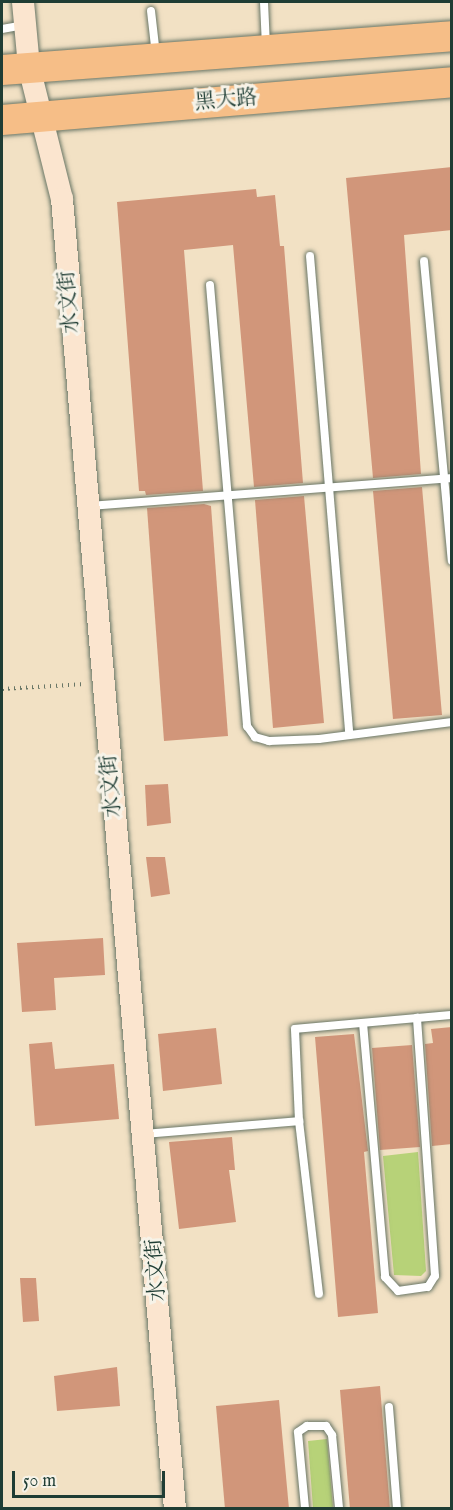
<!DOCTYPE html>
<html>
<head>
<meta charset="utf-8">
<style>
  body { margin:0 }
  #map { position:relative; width:453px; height:1510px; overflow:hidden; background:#f2e1c4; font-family:"IM FELL English","Noto Serif SC",serif }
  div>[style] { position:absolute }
  .green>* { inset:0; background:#b7d278 }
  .building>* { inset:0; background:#d1967a }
  .path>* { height:4px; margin-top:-2px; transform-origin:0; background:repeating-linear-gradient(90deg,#697666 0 1.5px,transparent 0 6px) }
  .roads { filter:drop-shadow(0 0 2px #697666) drop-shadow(0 0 2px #697666) }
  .lane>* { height:8px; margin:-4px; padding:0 4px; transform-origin:4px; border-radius:4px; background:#fff }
  .secondary>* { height:22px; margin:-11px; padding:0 11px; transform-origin:11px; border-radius:11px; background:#fbe5cf }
  .highway>* { height:30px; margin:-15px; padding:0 15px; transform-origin:15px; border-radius:15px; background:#f6be87 }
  span { translate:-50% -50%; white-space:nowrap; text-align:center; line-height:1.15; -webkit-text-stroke:6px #f7f3e8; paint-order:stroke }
  .street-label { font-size:21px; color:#1f3d34 }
  .frame { position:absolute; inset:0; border:3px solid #1f3d34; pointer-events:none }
  .scale { position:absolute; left:12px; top:1471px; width:153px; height:27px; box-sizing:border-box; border:3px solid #1f3d34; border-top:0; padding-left:8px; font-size:18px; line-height:21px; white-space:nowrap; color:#1f3d34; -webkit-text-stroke:4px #f7f3e8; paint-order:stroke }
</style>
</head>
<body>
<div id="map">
  <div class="green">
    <i style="clip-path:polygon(418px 1152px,426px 1271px,421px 1276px,394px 1275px,383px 1156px)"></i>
    <i style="clip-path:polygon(327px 1439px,333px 1508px,313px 1508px,308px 1441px)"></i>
  </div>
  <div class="building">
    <i style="clip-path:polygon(452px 167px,452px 230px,404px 235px,421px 474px,373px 478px,346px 178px)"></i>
    <i style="clip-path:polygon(256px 189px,257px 197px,275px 195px,280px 246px,284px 246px,303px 483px,254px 487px,233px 245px,184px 250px,203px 491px,146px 495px,145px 491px,139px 491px,117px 202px)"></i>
    <i style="clip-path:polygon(422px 487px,442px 715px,393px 719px,373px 491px)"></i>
    <i style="clip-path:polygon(304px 496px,324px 723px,273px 728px,255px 500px)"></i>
    <i style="clip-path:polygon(204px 504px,211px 506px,228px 736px,164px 741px,147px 508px)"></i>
    <i style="clip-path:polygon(168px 784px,171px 823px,147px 826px,145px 785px)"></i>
    <i style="clip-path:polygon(146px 857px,165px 857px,170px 894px,151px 897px)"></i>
    <i style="clip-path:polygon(103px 938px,105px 975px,54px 978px,56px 1010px,22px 1012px,17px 943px)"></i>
    <i style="clip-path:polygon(452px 1027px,452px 1144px,432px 1146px,425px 1044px,433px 1043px,431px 1029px)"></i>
    <i style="clip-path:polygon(216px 1028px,222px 1084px,163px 1091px,158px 1034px)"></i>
    <i style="clip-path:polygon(354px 1034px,368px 1151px,364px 1152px,378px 1313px,338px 1317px,315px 1037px)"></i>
    <i style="clip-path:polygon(52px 1042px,55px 1069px,114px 1064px,119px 1119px,35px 1126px,29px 1044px)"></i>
    <i style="clip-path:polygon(412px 1045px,420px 1147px,380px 1150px,372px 1048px)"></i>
    <i style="clip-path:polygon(232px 1137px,235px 1170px,229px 1170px,236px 1222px,179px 1229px,169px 1142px)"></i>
    <i style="clip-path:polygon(20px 1278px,36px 1278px,39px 1321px,23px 1322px)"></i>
    <i style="clip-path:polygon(117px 1367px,120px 1406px,57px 1411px,54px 1376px)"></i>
    <i style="clip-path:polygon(380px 1386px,390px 1509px,350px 1509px,340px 1390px)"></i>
    <i style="clip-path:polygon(279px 1400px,289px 1509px,225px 1509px,216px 1406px)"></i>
  </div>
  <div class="path">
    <i style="left:2px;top:689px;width:83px;rotate:-3.4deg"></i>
  </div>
  <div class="roads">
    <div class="lane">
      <i style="left:264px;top:2px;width:44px;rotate:87.4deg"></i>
      <i style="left:151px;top:11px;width:44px;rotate:83.5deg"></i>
      <i style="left:2px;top:29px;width:22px;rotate:-10deg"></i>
      <i style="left:310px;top:256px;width:480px;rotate:85.3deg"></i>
      <i style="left:424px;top:261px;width:301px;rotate:84.7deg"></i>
      <i style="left:210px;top:285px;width:443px;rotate:85.2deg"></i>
      <i style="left:247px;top:726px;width:14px;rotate:54deg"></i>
      <i style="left:255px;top:737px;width:15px;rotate:16deg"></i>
      <i style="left:269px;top:741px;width:50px;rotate:-2.3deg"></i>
      <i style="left:319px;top:739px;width:134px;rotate:-7.3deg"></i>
      <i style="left:90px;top:506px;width:363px;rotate:-4.4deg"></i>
      <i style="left:363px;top:1023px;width:255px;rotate:85deg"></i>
      <i style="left:385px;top:1277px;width:19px;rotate:47deg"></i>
      <i style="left:398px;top:1291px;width:30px;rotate:-8deg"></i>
      <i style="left:428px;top:1287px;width:13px;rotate:-58deg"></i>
      <i style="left:435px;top:1276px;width:259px;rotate:-94deg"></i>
      <i style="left:299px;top:1121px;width:174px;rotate:83.4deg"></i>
      <i style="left:145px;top:1134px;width:155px;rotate:-4.8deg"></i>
      <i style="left:299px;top:1121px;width:92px;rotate:-92.5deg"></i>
      <i style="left:295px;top:1029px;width:158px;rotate:-5.1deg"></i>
      <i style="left:389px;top:1407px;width:101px;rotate:85.5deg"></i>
      <i style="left:305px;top:1508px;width:76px;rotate:-95.3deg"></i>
      <i style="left:298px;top:1432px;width:11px;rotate:-34deg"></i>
      <i style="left:307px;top:1426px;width:19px"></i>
      <i style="left:326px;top:1426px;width:11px;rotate:56deg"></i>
      <i style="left:332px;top:1435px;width:73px;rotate:84.5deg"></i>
    </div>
    <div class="secondary">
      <i style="left:23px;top:2px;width:65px;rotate:84.7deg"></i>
      <i style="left:29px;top:67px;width:136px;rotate:76deg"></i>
      <i style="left:62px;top:199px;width:1314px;rotate:85.07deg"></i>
    </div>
    <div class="highway">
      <i style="left:2px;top:70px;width:451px;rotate:-4.3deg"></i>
      <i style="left:2px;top:120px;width:452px;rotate:-4.8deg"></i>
    </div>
  </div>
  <div class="street-label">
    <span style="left:226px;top:101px;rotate:-5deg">黑大路</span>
    <span style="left:70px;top:302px;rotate:-95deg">水文街</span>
    <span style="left:112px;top:786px;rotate:-95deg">水文街</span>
    <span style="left:157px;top:1270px;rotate:-94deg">水文街</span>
  </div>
  <div class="frame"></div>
  <div class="scale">50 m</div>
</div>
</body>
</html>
